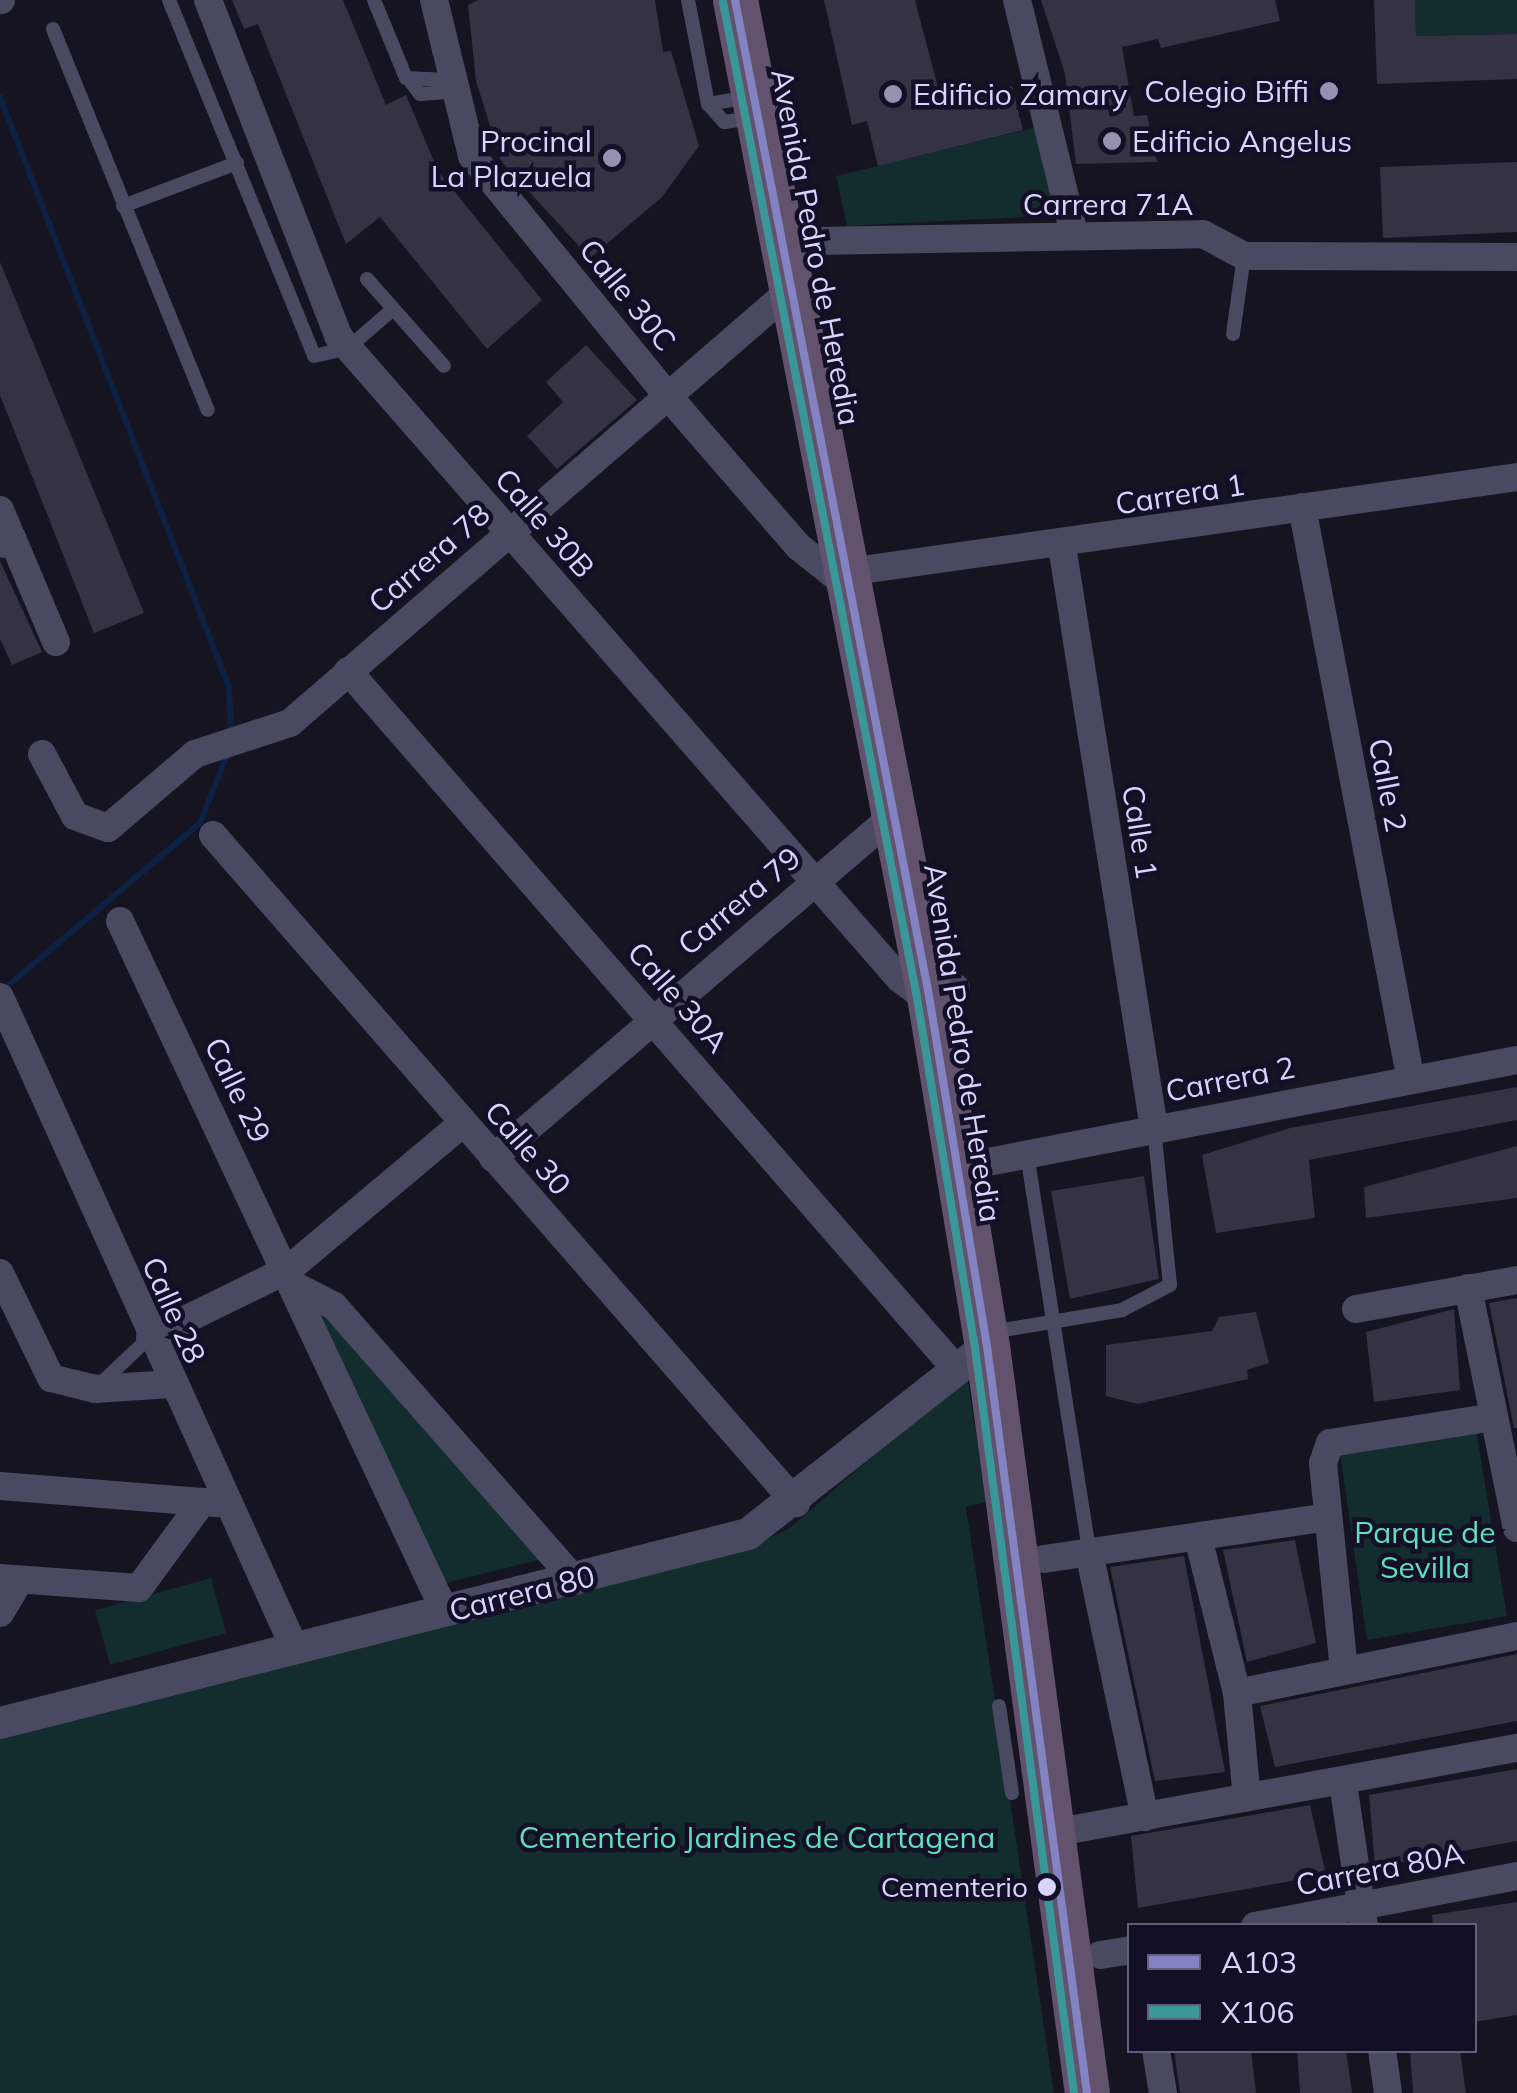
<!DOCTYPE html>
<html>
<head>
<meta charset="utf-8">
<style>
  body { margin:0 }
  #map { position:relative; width:1517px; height:2093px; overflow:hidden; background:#161421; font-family:Mulish,sans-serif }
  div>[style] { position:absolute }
  .green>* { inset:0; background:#132c2d }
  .stream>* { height:6px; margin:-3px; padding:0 3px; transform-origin:3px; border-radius:3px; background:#0d2144 }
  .building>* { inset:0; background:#343243 }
  .service>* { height:14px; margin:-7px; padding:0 7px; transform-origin:7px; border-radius:7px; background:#4a4962 }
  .minor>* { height:28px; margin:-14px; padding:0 14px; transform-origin:14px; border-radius:14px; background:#4a4962 }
  .tertiary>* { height:32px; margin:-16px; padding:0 16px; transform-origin:16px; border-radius:16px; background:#4a4962 }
  .trunk>* { height:45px; margin:-22.5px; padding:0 22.5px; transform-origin:22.5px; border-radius:22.5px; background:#62526e }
  .bus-1>* { height:8px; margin:-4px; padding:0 4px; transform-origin:4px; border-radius:4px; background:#8383c4 }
  .bus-2>* { height:8px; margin:-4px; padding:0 4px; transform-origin:4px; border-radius:4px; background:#3a9797 }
  .dots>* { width:28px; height:28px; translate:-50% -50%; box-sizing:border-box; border:5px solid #130f26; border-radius:50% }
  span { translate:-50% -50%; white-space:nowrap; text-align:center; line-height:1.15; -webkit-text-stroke:9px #130f26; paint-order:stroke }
  .bus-label { font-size:28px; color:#d9d4ff }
  .right { translate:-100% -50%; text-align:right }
  .poi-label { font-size:30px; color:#d9d4ff }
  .left { translate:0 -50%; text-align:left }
  .street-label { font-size:30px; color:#d9d4ff }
  .park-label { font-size:30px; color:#5fe0c0 }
  .legend { position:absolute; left:1127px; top:1923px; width:350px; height:130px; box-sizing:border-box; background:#130f26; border:2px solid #625e7d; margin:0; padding:12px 18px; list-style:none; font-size:30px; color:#d9d4ff }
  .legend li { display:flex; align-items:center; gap:20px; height:50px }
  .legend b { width:50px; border:2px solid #625e7d }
</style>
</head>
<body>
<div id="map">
  <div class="green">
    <i style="clip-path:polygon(1415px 0,1517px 0,1517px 34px,1416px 36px)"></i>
    <i style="clip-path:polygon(1038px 127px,1059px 215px,847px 226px,836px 176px)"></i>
    <i style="clip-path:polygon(317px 1308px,543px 1559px,442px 1584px)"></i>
    <i style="clip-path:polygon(967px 1374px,986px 1502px,966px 1507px,1054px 2093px,0 2093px,0 1730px,759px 1543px,790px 1528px)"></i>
    <i style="clip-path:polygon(1476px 1430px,1507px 1616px,1367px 1640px,1340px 1453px)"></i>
    <i style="clip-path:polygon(211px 1578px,226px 1633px,110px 1665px,95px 1610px)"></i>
  </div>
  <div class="stream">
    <i style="left:0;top:97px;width:633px;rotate:68.79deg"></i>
    <i style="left:229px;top:687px;width:48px;rotate:87.6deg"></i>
    <i style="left:5px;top:988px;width:255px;rotate:-40.2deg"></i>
    <i style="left:200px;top:823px;width:75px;rotate:-68.2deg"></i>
  </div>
  <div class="building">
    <i style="clip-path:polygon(232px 0,343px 0,386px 105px,406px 95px,438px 171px,542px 300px,487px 349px,380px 217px,346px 244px,258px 24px,244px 29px)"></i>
    <i style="clip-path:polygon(478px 0,655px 0,663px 52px,671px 51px,699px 146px,662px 197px,590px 258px,501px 161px,476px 81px,468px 5px)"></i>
    <i style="clip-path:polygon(824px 0,915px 0,942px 103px,1012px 86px,1023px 130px,878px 166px,867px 121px,852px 125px)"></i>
    <i style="clip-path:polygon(1041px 0,1275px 0,1280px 21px,1161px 48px,1158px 39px,1122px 47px,1134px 116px,1147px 115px,1157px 162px,1076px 164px,1065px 74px)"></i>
    <i style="clip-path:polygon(1374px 0,1415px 0,1416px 36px,1517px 34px,1517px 79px,1377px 84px)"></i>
    <i style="clip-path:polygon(1517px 162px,1517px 232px,1383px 238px,1380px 167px)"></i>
    <i style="clip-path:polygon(0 262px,144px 613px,94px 633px,0 395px)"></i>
    <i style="clip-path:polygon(586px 345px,637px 400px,557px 469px,527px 436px,563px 402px,546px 382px)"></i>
    <i style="clip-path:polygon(0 561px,42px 652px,12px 665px,0 639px)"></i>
    <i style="clip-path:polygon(1517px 1087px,1517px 1120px,1309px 1160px,1315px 1218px,1216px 1233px,1202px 1155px,1290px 1128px)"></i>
    <i style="clip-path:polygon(1517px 1146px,1517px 1198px,1366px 1218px,1364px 1187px)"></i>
    <i style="clip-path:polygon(1144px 1176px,1159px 1279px,1070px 1299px,1051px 1191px)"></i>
    <i style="clip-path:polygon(1517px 1298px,1517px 1428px,1514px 1428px,1489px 1303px)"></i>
    <i style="clip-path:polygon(1454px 1309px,1460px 1390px,1374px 1402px,1366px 1332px)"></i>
    <i style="clip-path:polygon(1256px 1312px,1269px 1363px,1247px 1370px,1248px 1379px,1138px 1404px,1106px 1396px,1106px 1345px,1212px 1331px,1219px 1317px)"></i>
    <i style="clip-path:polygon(1295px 1540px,1316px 1643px,1247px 1662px,1223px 1550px)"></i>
    <i style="clip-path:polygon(1184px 1556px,1225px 1772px,1155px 1781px,1110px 1567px)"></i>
    <i style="clip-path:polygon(1517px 1654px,1517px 1721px,1275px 1767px,1260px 1706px)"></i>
    <i style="clip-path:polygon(1517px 1769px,1517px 1841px,1375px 1867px,1369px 1795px)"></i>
    <i style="clip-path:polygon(1310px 1805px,1326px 1875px,1138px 1908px,1131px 1836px)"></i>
    <i style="clip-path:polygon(1517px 1902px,1517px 2015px,1474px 2022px,1474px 1926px,1433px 1926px,1432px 1915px)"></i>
    <i style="clip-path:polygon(1174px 2050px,1251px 2050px,1256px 2093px,1180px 2093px)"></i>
    <i style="clip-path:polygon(1297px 2050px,1346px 2050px,1352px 2093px,1300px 2093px)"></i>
    <i style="clip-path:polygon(1410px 2050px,1460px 2050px,1466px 2093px,1413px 2093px)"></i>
  </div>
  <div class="service">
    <i style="left:169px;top:0;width:384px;rotate:67.8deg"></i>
    <i style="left:314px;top:356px;width:35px;rotate:-13deg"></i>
    <i style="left:348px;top:348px;width:60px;rotate:-40.9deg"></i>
    <i style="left:374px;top:0;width:84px;rotate:67.7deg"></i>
    <i style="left:406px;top:78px;width:43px;rotate:2.7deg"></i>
    <i style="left:688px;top:0;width:106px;rotate:79.1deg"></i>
    <i style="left:708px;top:104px;width:43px;rotate:-9.5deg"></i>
    <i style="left:53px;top:29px;width:411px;rotate:67.9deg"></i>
    <i style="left:411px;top:82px;width:15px;rotate:53deg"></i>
    <i style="left:420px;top:94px;width:32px;rotate:-4deg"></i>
    <i style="left:708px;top:104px;width:24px;rotate:48deg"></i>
    <i style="left:724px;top:122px;width:29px;rotate:-8deg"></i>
    <i style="left:123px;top:206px;width:122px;rotate:-20.7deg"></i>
    <i style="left:367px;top:279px;width:116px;rotate:48.5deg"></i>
    <i style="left:1233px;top:334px;width:79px;rotate:-82deg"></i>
    <i style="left:1027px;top:1154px;width:403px;rotate:81.1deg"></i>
    <i style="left:1009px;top:1329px;width:115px;rotate:-9.5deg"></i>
    <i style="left:1122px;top:1310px;width:54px;rotate:-27.5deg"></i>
    <i style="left:1170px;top:1285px;width:158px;rotate:-95.8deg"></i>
    <i style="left:99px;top:1385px;width:70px;rotate:-43.3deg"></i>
    <i style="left:999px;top:1706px;width:88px;rotate:81.5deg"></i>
  </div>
  <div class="minor">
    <i style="left:0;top:0;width:1px"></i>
    <i style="left:208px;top:0;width:360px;rotate:68.8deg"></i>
    <i style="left:338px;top:336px;width:853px;rotate:48.85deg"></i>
    <i style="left:899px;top:978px;width:21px;rotate:37deg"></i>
    <i style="left:916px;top:991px;width:40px;rotate:-4.3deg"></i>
    <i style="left:434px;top:0;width:161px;rotate:76.3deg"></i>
    <i style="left:472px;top:156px;width:310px;rotate:50.8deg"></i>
    <i style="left:668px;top:396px;width:200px;rotate:49.1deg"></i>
    <i style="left:799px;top:547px;width:43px;rotate:38.5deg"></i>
    <i style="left:833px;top:574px;width:691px;rotate:-8.07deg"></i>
    <i style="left:1017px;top:0;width:240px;rotate:76.3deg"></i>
    <i style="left:815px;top:241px;width:388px;rotate:-1deg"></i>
    <i style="left:1203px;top:234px;width:47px;rotate:28.2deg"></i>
    <i style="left:1244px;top:256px;width:273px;rotate:0.2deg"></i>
    <i style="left:1302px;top:507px;width:579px;rotate:79.25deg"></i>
    <i style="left:0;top:510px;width:30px;rotate:67deg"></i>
    <i style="left:4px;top:544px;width:10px;rotate:-37deg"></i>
    <i style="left:12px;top:538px;width:113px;rotate:67.1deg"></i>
    <i style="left:1062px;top:546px;width:589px;rotate:81.02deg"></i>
    <i style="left:348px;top:671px;width:926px;rotate:48.94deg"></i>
    <i style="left:42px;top:754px;width:70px;rotate:62deg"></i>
    <i style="left:75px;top:816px;width:35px;rotate:20deg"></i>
    <i style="left:108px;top:828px;width:114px;rotate:-40.4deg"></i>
    <i style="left:195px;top:754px;width:100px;rotate:-18.1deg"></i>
    <i style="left:290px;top:723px;width:665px;rotate:-40.85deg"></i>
    <i style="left:213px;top:835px;width:887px;rotate:48.89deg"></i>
    <i style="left:120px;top:921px;width:764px;rotate:64.81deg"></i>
    <i style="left:0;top:997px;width:713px;rotate:65.66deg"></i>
    <i style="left:493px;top:1158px;width:528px;rotate:-40.54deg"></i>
    <i style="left:957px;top:1168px;width:570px;rotate:-10.92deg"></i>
    <i style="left:0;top:1273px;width:117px;rotate:64.1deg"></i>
    <i style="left:51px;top:1378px;width:45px;rotate:14deg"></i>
    <i style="left:95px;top:1389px;width:76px;rotate:-3.8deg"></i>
    <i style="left:299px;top:1288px;width:39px;rotate:27deg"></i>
    <i style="left:334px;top:1306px;width:366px;rotate:48.7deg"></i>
    <i style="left:1468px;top:1288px;width:245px;rotate:78.5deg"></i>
    <i style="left:1356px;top:1309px;width:164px;rotate:-10.2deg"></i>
    <i style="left:150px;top:1337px;width:155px;rotate:-26.1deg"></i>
    <i style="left:289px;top:1269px;width:227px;rotate:-40deg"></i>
    <i style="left:0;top:1486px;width:219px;rotate:4.5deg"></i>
    <i style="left:1198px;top:1537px;width:161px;rotate:76deg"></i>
    <i style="left:1237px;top:1693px;width:105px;rotate:84.6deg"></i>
    <i style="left:1089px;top:1552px;width:271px;rotate:78.1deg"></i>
    <i style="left:1044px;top:1559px;width:287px;rotate:-8.4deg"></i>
    <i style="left:0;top:1578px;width:139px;rotate:4.1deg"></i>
    <i style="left:139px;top:1588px;width:107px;rotate:-53.8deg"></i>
    <i style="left:0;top:1613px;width:39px;rotate:-59deg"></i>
    <i style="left:1344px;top:1670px;width:208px;rotate:-95.8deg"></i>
    <i style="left:1323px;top:1463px;width:21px;rotate:-71deg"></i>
    <i style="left:1330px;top:1443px;width:166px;rotate:-9deg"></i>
    <i style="left:1237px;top:1693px;width:286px;rotate:-11.5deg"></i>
    <i style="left:1343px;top:1783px;width:145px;rotate:81.6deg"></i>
    <i style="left:1053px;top:1833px;width:472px;rotate:-10.4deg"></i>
    <i style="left:1255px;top:1926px;width:267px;rotate:-10.8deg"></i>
    <i style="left:1100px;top:1955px;width:30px;rotate:-9deg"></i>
    <i style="left:1156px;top:2050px;width:44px;rotate:80.8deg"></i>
    <i style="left:1382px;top:2050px;width:43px;rotate:82.1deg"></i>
  </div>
  <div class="tertiary">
    <i style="left:0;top:1723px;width:772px;rotate:-14.18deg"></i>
    <i style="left:748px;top:1534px;width:304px;rotate:-38.2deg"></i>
  </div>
  <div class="trunk">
    <i style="left:735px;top:0;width:1009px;rotate:78.97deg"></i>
    <i style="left:928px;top:990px;width:361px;rotate:80.6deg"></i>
    <i style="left:987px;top:1346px;width:754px;rotate:82.38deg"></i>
  </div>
  <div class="bus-1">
    <i style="left:735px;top:0;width:1009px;rotate:78.97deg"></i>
    <i style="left:928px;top:990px;width:361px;rotate:80.6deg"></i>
    <i style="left:987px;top:1346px;width:754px;rotate:82.38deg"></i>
  </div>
  <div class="bus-2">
    <i style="left:723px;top:2px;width:1009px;rotate:78.97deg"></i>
    <i style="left:916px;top:992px;width:361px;rotate:80.6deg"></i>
    <i style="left:975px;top:1348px;width:752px;rotate:82.43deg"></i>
  </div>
  <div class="dots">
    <i style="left:1329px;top:91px;background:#9591b1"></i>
    <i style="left:893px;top:94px;background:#9591b1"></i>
    <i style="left:1112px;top:141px;background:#9591b1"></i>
    <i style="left:612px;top:158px;background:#9591b1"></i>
    <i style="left:1047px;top:1887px;background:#d9d4ff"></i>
  </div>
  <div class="bus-label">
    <span class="right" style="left:1028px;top:1887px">Cementerio</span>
  </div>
  <div class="poi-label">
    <span class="right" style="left:1309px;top:91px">Colegio Biffi</span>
    <span class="left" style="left:913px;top:94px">Edificio Zamary</span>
    <span class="right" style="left:592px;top:158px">Procinal<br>La Plazuela</span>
    <span class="left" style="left:1132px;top:141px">Edificio Angelus</span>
  </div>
  <div class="street-label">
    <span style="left:1108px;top:204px">Carrera 71A</span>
    <span style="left:816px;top:247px;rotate:79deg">Avenida Pedro de Heredia</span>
    <span style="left:628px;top:295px;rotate:51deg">Calle 30C</span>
    <span style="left:1180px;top:494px;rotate:-9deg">Carrera 1</span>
    <span style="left:545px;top:523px;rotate:49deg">Calle 30B</span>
    <span style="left:429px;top:558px;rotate:-41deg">Carrera 78</span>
    <span style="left:1388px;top:785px;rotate:79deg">Calle 2</span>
    <span style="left:1140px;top:832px;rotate:81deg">Calle 1</span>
    <span style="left:739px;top:901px;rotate:-40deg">Carrera 79</span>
    <span style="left:678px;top:997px;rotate:49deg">Calle 30A</span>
    <span style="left:963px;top:1043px;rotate:81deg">Avenida Pedro de Heredia</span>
    <span style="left:1230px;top:1079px;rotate:-11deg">Carrera 2</span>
    <span style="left:238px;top:1090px;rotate:64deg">Calle 29</span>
    <span style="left:528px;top:1148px;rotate:49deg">Calle 30</span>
    <span style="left:174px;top:1310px;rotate:66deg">Calle 28</span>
    <span style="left:522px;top:1593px;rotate:-14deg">Carrera 80</span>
    <span style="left:1380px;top:1869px;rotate:-11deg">Carrera 80A</span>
  </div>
  <div class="park-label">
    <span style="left:1425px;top:1549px">Parque de<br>Sevilla</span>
    <span style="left:757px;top:1837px">Cementerio Jardines de Cartagena</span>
  </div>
  <ul class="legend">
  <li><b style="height:12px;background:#8383c4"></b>A103</li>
  <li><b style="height:12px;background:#3a9797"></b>X106</li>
  </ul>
</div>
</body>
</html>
